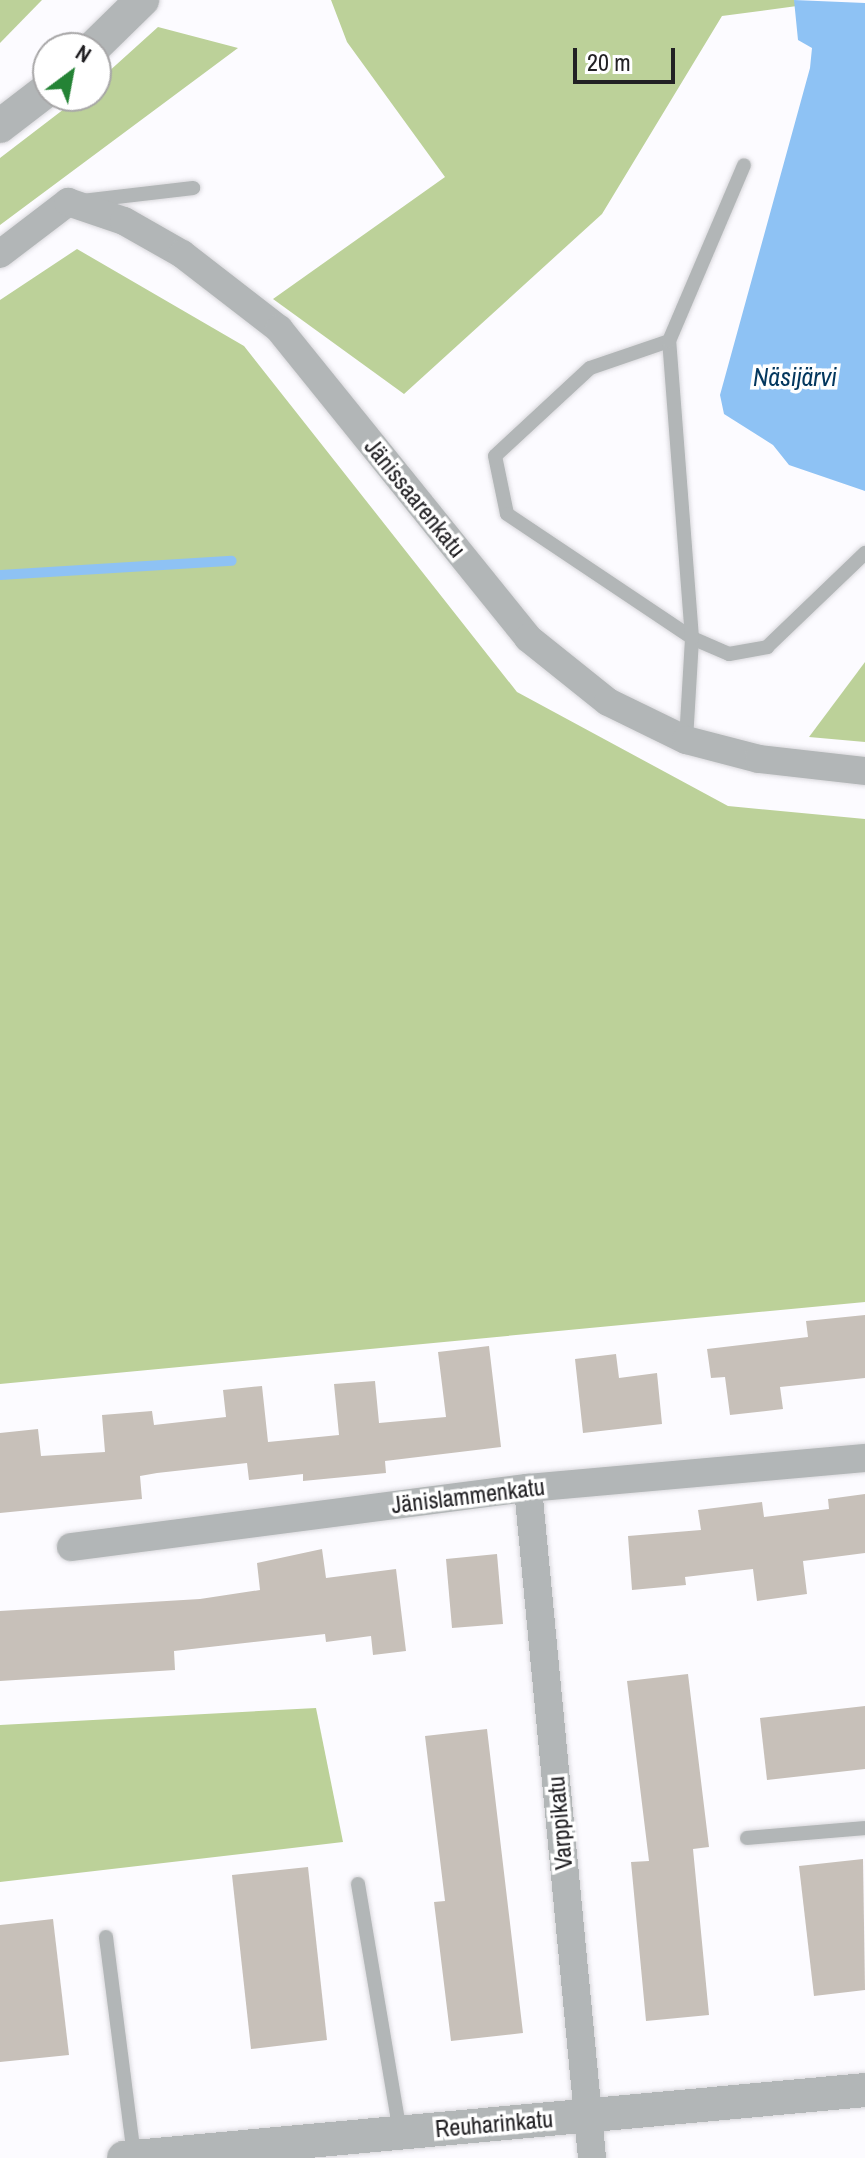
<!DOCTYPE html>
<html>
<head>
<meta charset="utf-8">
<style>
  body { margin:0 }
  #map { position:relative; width:865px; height:2158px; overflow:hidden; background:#fcfbff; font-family:"Archivo Narrow",sans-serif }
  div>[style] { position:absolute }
  .green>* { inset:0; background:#bcd199 }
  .water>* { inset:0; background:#8ec2f4 }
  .stream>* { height:10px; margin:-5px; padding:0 5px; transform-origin:5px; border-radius:5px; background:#8ec2f4 }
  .building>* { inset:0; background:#c7c0b9 }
  .roads { filter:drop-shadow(0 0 2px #d9d8dc) drop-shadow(0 0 2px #d9d8dc) }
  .service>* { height:14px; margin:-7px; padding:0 7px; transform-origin:7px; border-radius:7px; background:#b2b6b7 }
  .minor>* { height:28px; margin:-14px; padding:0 14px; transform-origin:14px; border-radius:14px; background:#b2b6b7 }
  .tertiary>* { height:34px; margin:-17px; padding:0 17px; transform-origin:17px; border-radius:17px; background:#b2b6b7 }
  span { translate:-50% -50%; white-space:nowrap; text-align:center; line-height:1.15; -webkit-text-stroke:7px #fff; paint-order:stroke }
  .street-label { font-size:24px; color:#222124 }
  .water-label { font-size:26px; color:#03375e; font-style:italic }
  .north { position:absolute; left:32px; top:32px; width:80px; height:80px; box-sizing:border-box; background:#fff; border:2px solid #a7a6a7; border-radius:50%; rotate:32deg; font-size:22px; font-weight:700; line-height:32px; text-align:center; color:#222124 }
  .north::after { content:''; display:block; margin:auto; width:28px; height:36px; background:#248335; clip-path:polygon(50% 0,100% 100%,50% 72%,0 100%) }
  .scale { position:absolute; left:573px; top:48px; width:102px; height:36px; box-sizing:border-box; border:4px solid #222124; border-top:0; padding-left:10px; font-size:24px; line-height:28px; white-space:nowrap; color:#222124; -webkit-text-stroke:6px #fff; paint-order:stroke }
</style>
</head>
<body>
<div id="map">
  <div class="green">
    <i style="clip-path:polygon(0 0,42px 0,0 43px)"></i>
    <i style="clip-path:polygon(331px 0,794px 0,797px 6px,722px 16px,602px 214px,404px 394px,273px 299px,445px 177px,347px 42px)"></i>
    <i style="clip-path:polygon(158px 27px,238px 48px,0 225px,0 158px,81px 96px,96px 96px,96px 83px)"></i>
    <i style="clip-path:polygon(77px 249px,244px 346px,517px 692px,728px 806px,865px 819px,865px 1302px,0 1384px,0 300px)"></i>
    <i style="clip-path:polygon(865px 662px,865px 742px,809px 737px)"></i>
    <i style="clip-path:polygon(316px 1708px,343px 1842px,0 1882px,0 1725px)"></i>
  </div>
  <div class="water">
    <i style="clip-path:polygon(794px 0,865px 3px,865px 491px,789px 465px,773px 445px,724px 414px,720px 395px,810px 68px,812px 48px,798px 40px)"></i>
  </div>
  <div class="stream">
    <i style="left:0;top:575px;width:232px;rotate:-3.5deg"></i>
  </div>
  <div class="building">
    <i style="clip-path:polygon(865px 1315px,865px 1378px,780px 1387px,783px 1409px,730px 1415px,725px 1377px,711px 1378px,707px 1349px,808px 1337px,806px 1321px)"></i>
    <i style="clip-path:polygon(489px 1346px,501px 1447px,385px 1461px,386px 1473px,303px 1481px,303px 1474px,249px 1480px,247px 1463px,157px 1473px,140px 1476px,142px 1499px,0 1513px,0 1433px,38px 1429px,41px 1456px,105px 1452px,102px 1415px,152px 1411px,154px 1425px,226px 1417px,223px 1390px,262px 1386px,268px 1442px,339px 1435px,334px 1384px,375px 1381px,379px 1423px,446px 1417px,438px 1352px)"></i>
    <i style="clip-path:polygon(616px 1354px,619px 1378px,657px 1373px,662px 1424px,583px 1433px,575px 1359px)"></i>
    <i style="clip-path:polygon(865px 1494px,865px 1553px,803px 1561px,807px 1594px,757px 1601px,753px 1569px,685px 1577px,686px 1585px,632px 1590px,628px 1536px,701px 1530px,698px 1510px,762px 1502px,764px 1517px,829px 1509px,828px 1499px)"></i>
    <i style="clip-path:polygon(322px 1549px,326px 1578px,396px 1569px,406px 1651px,373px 1655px,371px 1636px,326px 1642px,325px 1634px,174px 1651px,175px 1670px,0 1681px,0 1611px,200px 1599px,260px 1590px,257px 1563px)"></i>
    <i style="clip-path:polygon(497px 1554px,503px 1624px,452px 1628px,446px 1559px)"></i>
    <i style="clip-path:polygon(688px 1674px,709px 1847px,693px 1849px,709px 2015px,646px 2021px,631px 1862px,649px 1861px,627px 1681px)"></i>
    <i style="clip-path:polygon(865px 1706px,865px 1769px,767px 1780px,760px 1718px)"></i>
    <i style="clip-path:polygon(487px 1729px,523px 2033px,451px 2041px,434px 1902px,445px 1901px,425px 1736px)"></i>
    <i style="clip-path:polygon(863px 1859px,865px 1990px,814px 1996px,799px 1866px)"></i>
    <i style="clip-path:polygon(308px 1867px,327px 2040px,251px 2049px,232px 1875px)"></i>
    <i style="clip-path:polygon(53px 1919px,69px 2055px,0 2062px,0 1925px)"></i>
  </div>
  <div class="roads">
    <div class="service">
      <i style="left:82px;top:201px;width:112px;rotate:-6.7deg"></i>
      <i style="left:669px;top:341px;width:83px;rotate:161.1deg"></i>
      <i style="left:590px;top:368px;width:129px;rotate:137.2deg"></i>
      <i style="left:495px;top:456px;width:59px;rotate:78.3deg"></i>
      <i style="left:507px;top:514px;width:223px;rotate:33.8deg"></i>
      <i style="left:692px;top:638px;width:40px;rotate:23.4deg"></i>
      <i style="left:729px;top:654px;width:39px;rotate:-10deg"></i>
      <i style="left:767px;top:647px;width:136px;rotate:-43.8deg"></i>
      <i style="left:686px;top:740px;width:102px;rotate:-86.6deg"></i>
      <i style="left:692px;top:638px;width:298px;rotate:-94.4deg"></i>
      <i style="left:669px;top:341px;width:191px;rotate:-66.9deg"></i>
      <i style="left:747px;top:1838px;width:118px;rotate:-4.8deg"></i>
      <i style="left:358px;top:1884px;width:252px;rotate:80.4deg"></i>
      <i style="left:106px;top:1937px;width:222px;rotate:82.7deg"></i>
    </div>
    <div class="minor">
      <i style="left:0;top:254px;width:86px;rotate:-37.4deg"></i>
      <i style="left:68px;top:202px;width:59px;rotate:18.7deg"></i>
      <i style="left:124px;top:221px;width:67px;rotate:29.6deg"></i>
      <i style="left:182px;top:254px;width:123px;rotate:37.7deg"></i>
      <i style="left:279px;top:329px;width:397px;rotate:51.1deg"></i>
      <i style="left:528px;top:638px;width:102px;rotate:38.7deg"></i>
      <i style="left:608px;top:702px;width:87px;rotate:26deg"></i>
      <i style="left:686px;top:740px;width:75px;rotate:14.6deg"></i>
      <i style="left:759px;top:759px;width:107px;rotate:6.5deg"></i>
      <i style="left:528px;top:1488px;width:673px;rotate:84.54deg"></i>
      <i style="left:71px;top:1547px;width:461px;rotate:-7.4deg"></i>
      <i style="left:528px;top:1488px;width:338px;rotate:-5.1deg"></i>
    </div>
    <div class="tertiary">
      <i style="left:93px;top:48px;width:69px;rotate:-44.4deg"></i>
      <i style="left:0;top:126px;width:61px;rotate:-37.6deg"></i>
      <i style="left:124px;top:2158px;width:744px;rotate:-5.24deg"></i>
    </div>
  </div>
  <div class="street-label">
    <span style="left:415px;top:498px;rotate:51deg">Jänissaarenkatu</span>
    <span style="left:468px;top:1496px;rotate:-7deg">Jänislammenkatu</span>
    <span style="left:560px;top:1823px;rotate:-95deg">Varppikatu</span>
    <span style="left:494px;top:2124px;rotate:-5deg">Reuharinkatu</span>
  </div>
  <div class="water-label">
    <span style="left:795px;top:377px">Näsijärvi</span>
  </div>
  <div class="north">N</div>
  <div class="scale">20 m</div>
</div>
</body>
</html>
